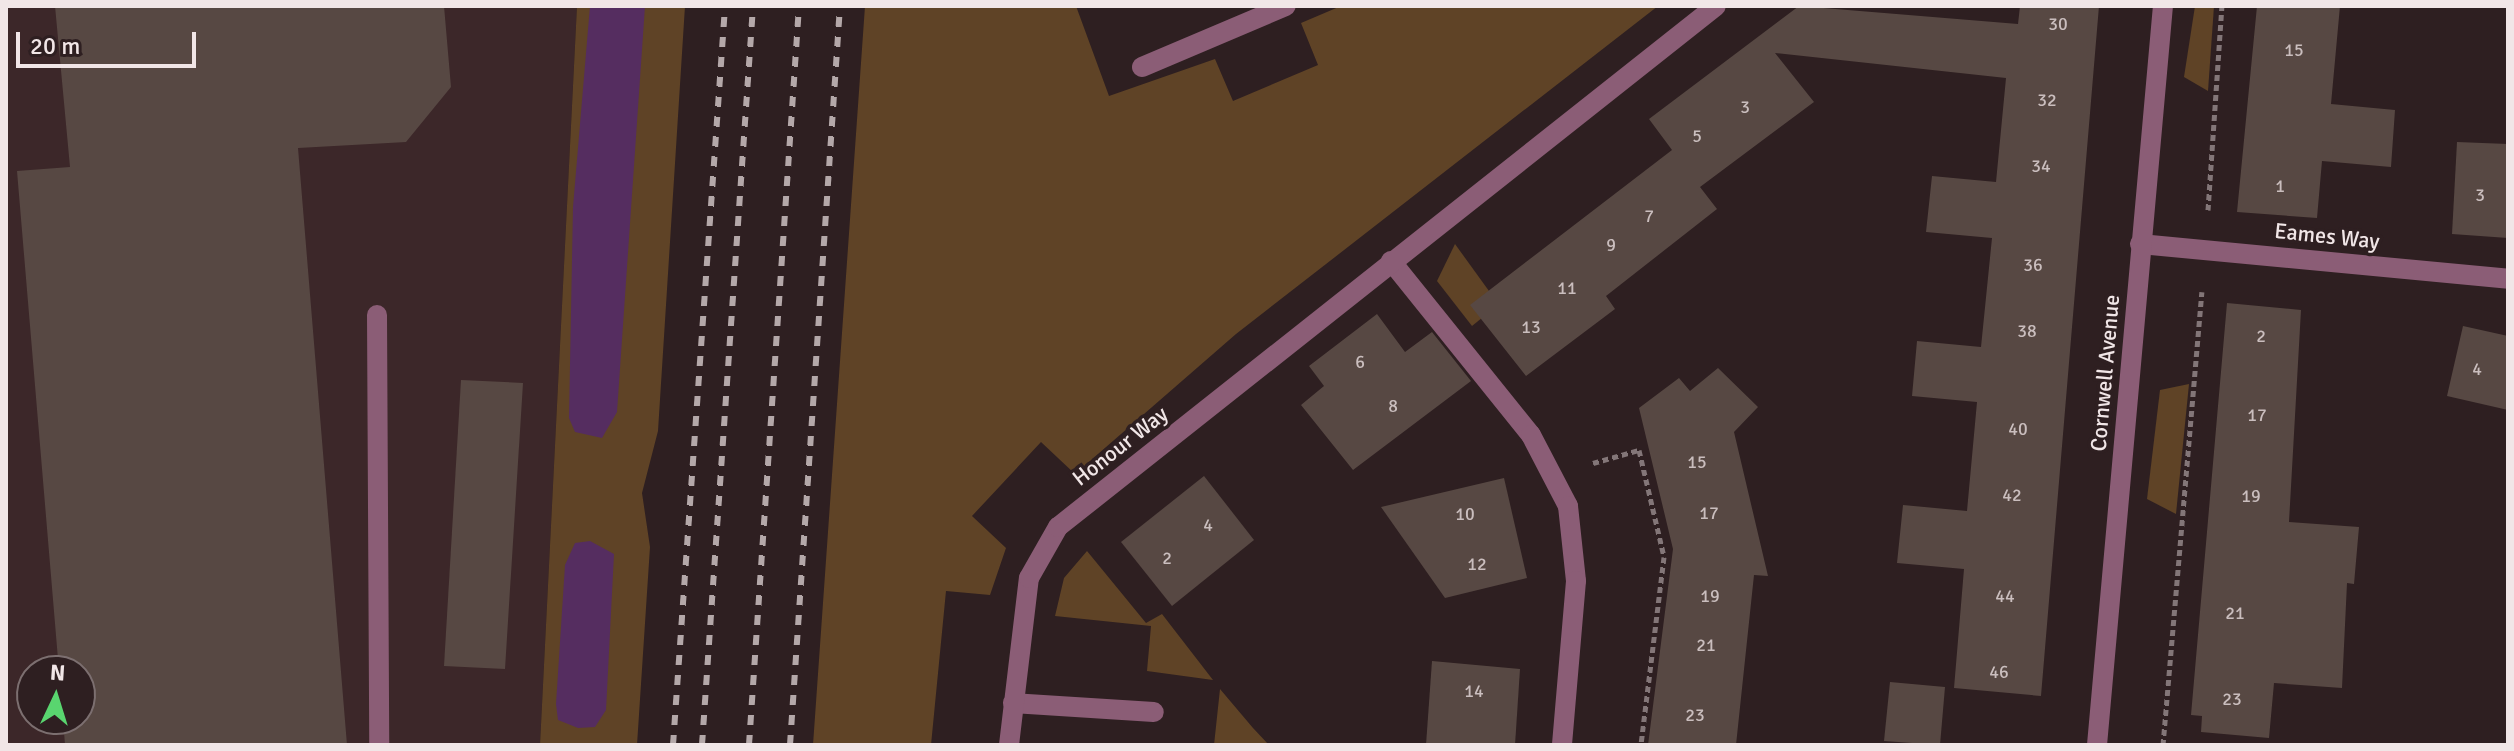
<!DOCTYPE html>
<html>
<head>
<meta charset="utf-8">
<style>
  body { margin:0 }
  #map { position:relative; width:2514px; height:751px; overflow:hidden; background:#2e1f21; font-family:Signika,sans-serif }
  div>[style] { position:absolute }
  .built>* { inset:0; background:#3c2729 }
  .green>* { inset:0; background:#5f4326 }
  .water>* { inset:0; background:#552d60 }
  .building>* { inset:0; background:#574843 }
  .path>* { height:5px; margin-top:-2.5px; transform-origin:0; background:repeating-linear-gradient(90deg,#837678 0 6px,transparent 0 10px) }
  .minor>* { height:20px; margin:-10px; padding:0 10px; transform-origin:10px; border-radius:10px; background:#8b5d76 }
  .rail>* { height:6px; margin-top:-3px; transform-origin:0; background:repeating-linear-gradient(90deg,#b4a8a9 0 10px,transparent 0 20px) }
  span { translate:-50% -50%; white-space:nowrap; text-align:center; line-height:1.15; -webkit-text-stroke:7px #2e1f21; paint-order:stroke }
  .number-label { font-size:18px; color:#cabebe }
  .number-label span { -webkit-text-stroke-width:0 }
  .street-label { font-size:22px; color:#f1e6e7 }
  .frame { position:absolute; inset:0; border:8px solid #f1e6e7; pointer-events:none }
  .north { position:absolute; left:16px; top:655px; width:80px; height:80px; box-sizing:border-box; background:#2e1f21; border:2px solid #7c6f70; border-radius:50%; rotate:4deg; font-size:22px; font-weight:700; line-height:32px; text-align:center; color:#f1e6e7 }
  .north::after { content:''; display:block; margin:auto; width:28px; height:36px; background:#59d56f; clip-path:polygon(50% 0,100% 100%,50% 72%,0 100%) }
  .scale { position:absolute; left:16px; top:32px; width:180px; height:36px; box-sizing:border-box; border:4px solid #f1e6e7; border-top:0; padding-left:10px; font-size:24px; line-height:28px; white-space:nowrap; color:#f1e6e7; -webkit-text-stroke:6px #2e1f21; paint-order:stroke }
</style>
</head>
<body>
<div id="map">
  <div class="built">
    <i style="clip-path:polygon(evenodd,6px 6px,577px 6px,540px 745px,6px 745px,6px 6px,32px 671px,80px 671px,80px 719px,32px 719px,32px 671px)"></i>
  </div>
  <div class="green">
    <i style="clip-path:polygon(577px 6px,685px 6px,658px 431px,642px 493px,650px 547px,637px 745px,540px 745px)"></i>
    <i style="clip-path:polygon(865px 6px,1076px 6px,1109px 96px,1215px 59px,1233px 101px,1318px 65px,1301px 23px,1341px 6px,1658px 6px,1236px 334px,1075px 474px,1041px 442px,972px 516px,1006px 548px,990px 595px,946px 591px,931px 745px,813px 745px)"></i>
    <i style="clip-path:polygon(2195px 6px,2214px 6px,2208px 91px,2184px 77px)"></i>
    <i style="clip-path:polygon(1455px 244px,1489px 291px,1488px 313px,1472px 326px,1437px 281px)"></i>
    <i style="clip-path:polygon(2189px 384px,2176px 514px,2147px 499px,2160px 390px)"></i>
    <i style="clip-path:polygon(1087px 551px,1146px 623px,1162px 614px,1213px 680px,1147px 671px,1151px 626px,1055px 616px,1064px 578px)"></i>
    <i style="clip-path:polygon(1220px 689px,1253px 728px,1269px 745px,1214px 745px)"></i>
  </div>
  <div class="water">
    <i style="clip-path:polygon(590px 6px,645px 6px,617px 412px,602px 438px,575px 432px,569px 418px,573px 207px)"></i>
    <i style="clip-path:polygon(590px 541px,614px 554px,606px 710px,595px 727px,578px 728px,558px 720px,556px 704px,565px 565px,575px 543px)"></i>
  </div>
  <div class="building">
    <i style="clip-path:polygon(55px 6px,444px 6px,451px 87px,406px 142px,298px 148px,347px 745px,65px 745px,63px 719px,80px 719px,80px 671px,59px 671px,17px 171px,70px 167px)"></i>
    <i style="clip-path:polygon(1799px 6px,2018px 24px,2020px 6px,2099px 6px,2041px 696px,1954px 688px,1964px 569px,1897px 563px,1903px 505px,1967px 511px,1977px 402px,1912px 396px,1917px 341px,1981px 347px,1992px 238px,1926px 232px,1932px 176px,1996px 182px,2006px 78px,1775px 53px,1814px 102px,1700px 187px,1717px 209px,1606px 296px,1615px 309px,1526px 376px,1470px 305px,1672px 150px,1649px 119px)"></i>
    <i style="clip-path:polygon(2257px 6px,2340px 6px,2331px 104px,2395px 110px,2391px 167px,2322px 161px,2317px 218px,2237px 212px)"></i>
    <i style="clip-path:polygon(2457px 142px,2508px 144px,2508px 238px,2452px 234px)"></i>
    <i style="clip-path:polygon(2227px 303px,2301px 310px,2289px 522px,2359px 527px,2354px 584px,2347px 583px,2342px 688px,2274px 683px,2269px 738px,2201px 732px,2202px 716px,2191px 715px)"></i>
    <i style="clip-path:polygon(1377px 314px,1405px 352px,1432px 332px,1471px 381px,1353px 470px,1301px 405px,1324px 386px,1309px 366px)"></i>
    <i style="clip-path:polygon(2463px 326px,2508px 336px,2508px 410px,2447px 396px)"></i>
    <i style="clip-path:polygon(1718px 368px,1758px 407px,1734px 432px,1768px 576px,1754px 575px,1736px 745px,1648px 745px,1673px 549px,1639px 408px,1679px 378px,1690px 391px)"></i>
    <i style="clip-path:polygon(461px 380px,523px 383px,505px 669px,444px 666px)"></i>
    <i style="clip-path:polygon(1204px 476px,1254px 540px,1172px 606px,1121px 542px)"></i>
    <i style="clip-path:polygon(1504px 478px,1527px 578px,1445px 598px,1381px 507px)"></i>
    <i style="clip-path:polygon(1432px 661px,1520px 669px,1515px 745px,1426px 745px)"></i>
    <i style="clip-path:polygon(1890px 682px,1945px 687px,1940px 745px,1884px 741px)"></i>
  </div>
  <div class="path">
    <i style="left:2208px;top:210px;width:204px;rotate:-86.1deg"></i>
    <i style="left:1593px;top:463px;width:48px;rotate:-15.8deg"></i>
    <i style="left:1639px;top:450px;width:110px;rotate:76.8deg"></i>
    <i style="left:1664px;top:557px;width:189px;rotate:97deg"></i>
    <i style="left:2163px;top:745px;width:455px;rotate:-85.1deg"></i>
  </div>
  <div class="minor">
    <i style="left:1142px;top:67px;width:156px;rotate:-23deg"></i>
    <i style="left:2140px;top:244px;width:370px;rotate:5.4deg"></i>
    <i style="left:1391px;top:261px;width:223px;rotate:51.2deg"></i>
    <i style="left:1531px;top:435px;width:80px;rotate:62.5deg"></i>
    <i style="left:1568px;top:506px;width:75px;rotate:83.9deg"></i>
    <i style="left:1576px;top:581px;width:165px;rotate:94.9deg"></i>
    <i style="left:377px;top:315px;width:430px;rotate:89.7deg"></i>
    <i style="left:1013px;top:703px;width:141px;rotate:3.7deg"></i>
    <i style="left:1009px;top:745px;width:168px;rotate:-83.2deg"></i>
    <i style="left:1029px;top:578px;width:59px;rotate:-60.4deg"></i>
    <i style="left:1058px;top:527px;width:839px;rotate:-38.37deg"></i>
    <i style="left:2097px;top:745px;width:742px;rotate:-84.9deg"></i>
  </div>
  <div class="rail">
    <i style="left:673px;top:745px;width:741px;rotate:-85.97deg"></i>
    <i style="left:702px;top:745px;width:741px;rotate:-86.05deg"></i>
    <i style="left:749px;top:745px;width:741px;rotate:-86.13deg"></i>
    <i style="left:790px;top:745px;width:741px;rotate:-86.13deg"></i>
  </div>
  <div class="number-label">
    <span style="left:2058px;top:24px">30</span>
    <span style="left:2294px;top:50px">15</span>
    <span style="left:2047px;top:100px">32</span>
    <span style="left:1745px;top:107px">3</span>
    <span style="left:1697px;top:136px">5</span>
    <span style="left:2041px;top:166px">34</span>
    <span style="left:2280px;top:186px">1</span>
    <span style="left:2480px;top:195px">3</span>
    <span style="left:1649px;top:216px">7</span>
    <span style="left:1611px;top:245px">9</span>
    <span style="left:2033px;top:265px">36</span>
    <span style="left:1567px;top:288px">11</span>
    <span style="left:1531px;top:327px">13</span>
    <span style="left:2027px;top:331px">38</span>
    <span style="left:2261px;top:336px">2</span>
    <span style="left:1360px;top:362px">6</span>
    <span style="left:2477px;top:369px">4</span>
    <span style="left:1393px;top:406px">8</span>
    <span style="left:2257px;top:415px">17</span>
    <span style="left:2018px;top:429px">40</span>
    <span style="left:1697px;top:462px">15</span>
    <span style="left:2012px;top:495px">42</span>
    <span style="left:2251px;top:496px">19</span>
    <span style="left:1709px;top:513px">17</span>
    <span style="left:1465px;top:514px">10</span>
    <span style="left:1208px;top:525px">4</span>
    <span style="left:1167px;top:558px">2</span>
    <span style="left:1477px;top:564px">12</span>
    <span style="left:1710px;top:596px">19</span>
    <span style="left:2005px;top:596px">44</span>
    <span style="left:2235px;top:613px">21</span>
    <span style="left:1706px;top:645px">21</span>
    <span style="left:1999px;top:672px">46</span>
    <span style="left:1474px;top:691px">14</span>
    <span style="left:2232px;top:699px">23</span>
    <span style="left:1695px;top:715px">23</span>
  </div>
  <div class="street-label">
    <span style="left:2327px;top:236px;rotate:6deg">Eames Way</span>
    <span style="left:2105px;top:373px;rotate:-85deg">Cornwell Avenue</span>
    <span style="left:1120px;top:446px;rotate:-38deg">Honour Way</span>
  </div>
  <div class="frame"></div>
  <div class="north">N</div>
  <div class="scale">20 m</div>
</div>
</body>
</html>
